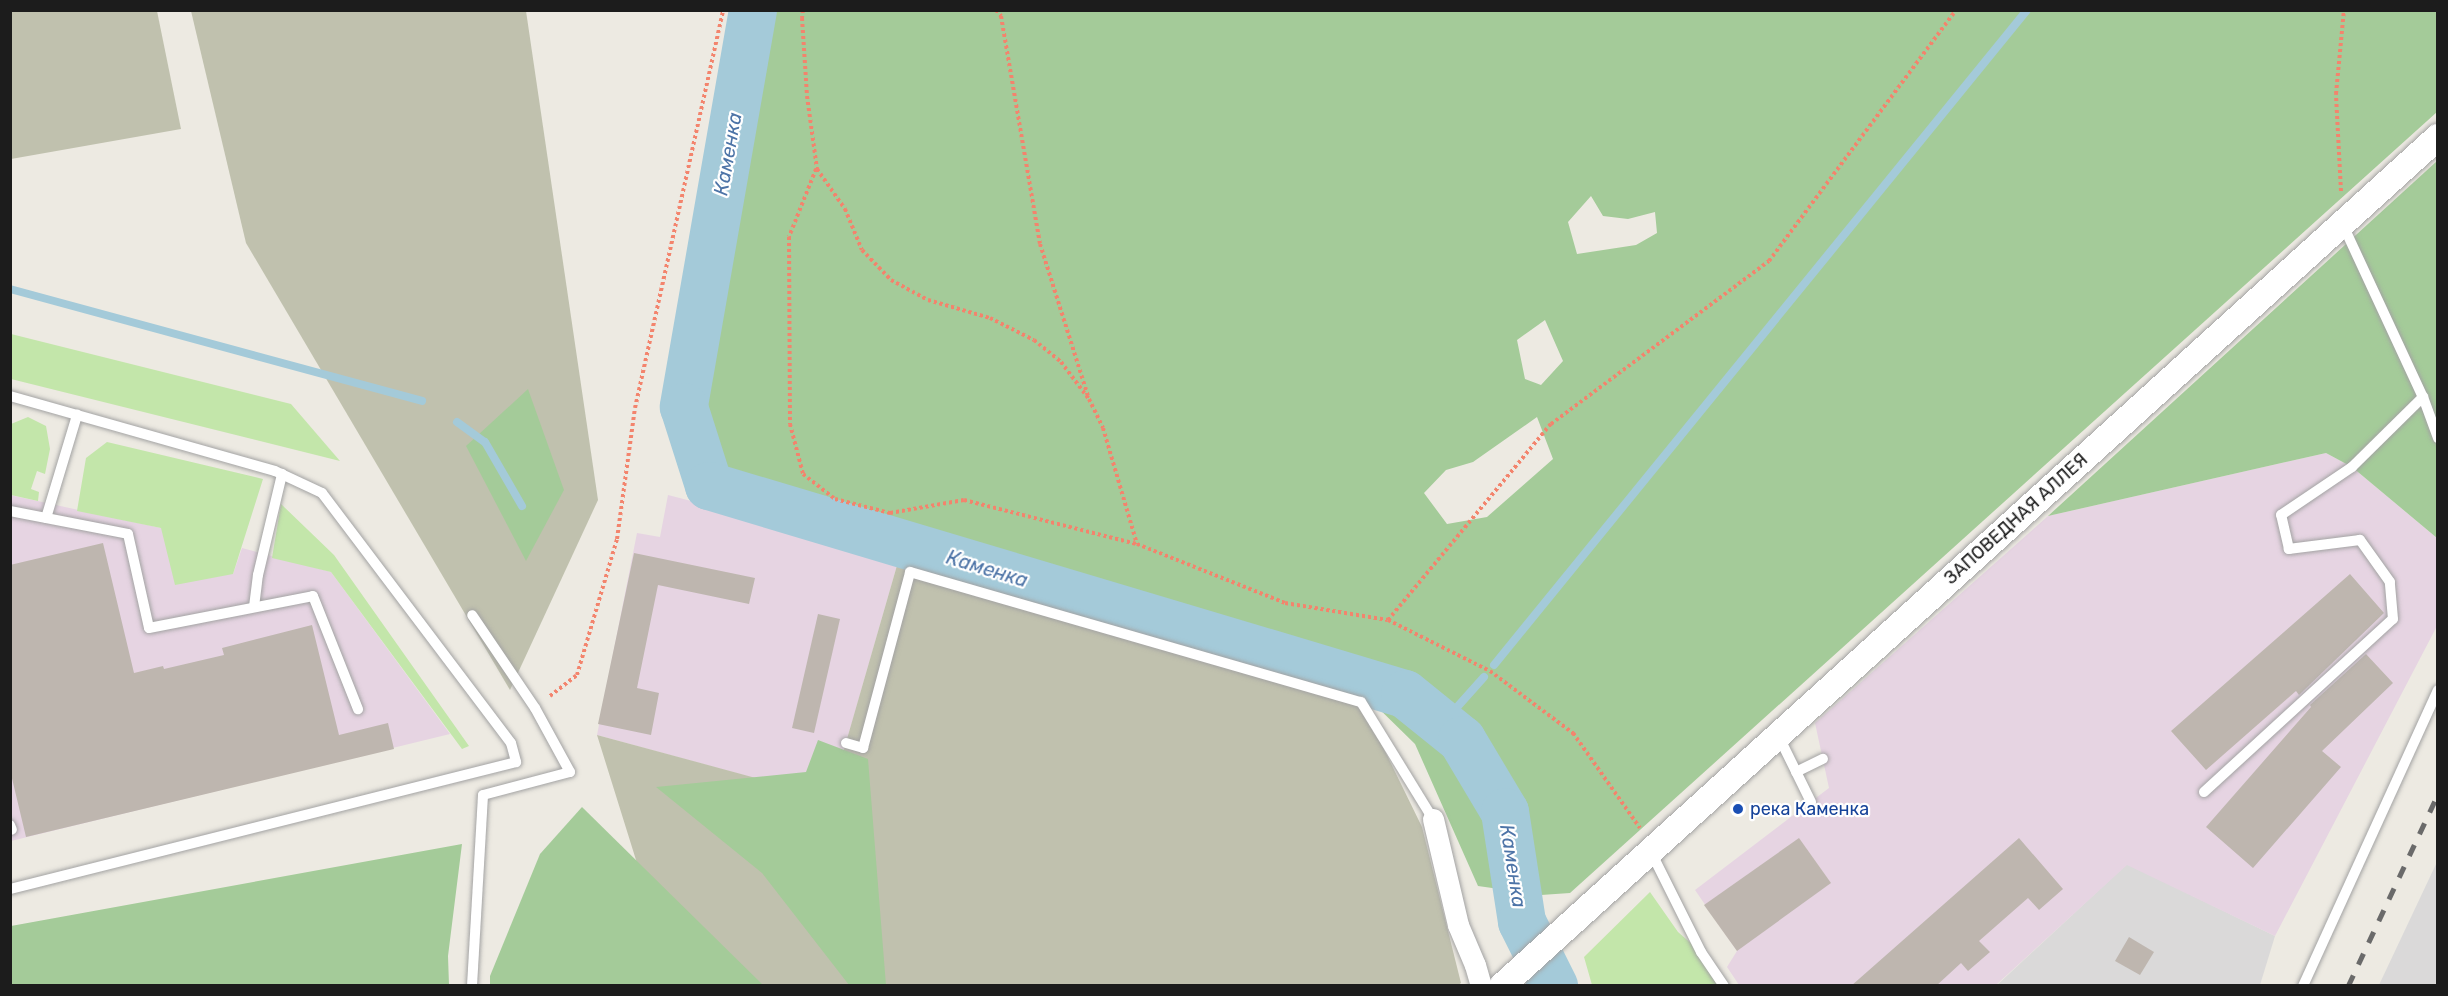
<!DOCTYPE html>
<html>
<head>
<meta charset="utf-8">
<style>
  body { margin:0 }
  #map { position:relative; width:2448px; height:996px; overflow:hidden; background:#edeae2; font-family:Rubik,sans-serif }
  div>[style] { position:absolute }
  .residential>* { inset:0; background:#dad9d9 }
  .industrial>* { inset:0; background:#e6d4e2 }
  .construction>* { inset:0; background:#c0c1ae }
  .grass>* { inset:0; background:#c3e6aa }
  .forest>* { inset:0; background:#a4cb99 }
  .stream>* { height:8px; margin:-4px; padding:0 4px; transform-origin:4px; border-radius:4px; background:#a4cad9 }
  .river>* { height:48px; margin:-24px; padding:0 24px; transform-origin:24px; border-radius:24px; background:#a4cad9 }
  .building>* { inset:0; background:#beb6af }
  .path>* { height:4px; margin-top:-2px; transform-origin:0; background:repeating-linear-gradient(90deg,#f3846d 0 3px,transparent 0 6px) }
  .roads { filter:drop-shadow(0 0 2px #a3a3a3) drop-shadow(0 0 2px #a3a3a3) }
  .service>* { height:10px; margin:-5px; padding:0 5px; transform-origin:5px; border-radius:5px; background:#fff }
  .minor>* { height:21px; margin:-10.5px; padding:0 10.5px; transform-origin:10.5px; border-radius:10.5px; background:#fff }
  .tertiary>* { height:26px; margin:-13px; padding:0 13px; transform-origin:13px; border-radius:13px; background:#fff }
  .rail>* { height:4.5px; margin-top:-2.25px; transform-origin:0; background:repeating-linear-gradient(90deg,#6a6a6a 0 12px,transparent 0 24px) }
  .dots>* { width:16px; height:16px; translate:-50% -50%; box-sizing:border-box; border:3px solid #fff; border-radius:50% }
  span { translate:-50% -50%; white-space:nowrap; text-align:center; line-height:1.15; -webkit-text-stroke:4.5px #fff; paint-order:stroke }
  .street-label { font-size:18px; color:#1c1c1c }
  .transit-label { font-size:18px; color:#164399 }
  .left { translate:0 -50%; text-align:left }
  .water-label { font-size:20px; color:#4d74a7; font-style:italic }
  .frame { position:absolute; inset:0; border:12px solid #1c1c1c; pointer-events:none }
</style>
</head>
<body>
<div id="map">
  <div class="residential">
    <i style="clip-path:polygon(2437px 862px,2437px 985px,2379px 985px)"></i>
    <i style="clip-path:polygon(2127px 864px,2275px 936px,2260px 985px,1996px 986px)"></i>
  </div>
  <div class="industrial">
    <i style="clip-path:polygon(2326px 453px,2352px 467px,2437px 538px,2437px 626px,2275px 936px,2127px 865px,1996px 985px,1739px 985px,1727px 967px,1737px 951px,1695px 890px,1829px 788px,1815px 723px,2048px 516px)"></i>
    <i style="clip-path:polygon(10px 495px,161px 528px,233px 574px,242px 548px,331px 572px,450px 734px,11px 841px)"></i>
    <i style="clip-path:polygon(668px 495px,900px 555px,830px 799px,597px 735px,637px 533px,660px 537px)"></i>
  </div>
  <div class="construction">
    <i style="clip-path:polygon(11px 10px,157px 11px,181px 129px,11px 159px)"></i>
    <i style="clip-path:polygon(191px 11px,526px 11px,598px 500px,510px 690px,246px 243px)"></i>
    <i style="clip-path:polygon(900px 555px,1361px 702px,1422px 827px,1461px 983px,1457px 986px,675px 985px,597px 735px,830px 798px)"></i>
  </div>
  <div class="grass">
    <i style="clip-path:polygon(11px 334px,291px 404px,340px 461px,11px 379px)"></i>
    <i style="clip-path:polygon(28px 417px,46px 426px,50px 449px,45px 474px,37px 471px,31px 489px,39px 492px,38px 501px,11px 495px,11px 424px)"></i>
    <i style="clip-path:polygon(107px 442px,263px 479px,233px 574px,175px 585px,161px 528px,77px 511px,86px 458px)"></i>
    <i style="clip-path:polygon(281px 504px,334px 555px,469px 746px,462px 749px,331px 572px,272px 558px)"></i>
    <i style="clip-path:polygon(1650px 892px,1678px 932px,1701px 952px,1724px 985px,1592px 985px,1584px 957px)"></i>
  </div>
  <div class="forest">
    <i style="clip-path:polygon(evenodd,771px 11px,2437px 11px,2437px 112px,1570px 893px,1541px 895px,1478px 886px,1415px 744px,1366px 696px,714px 492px,702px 409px,771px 11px,1591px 196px,1603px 216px,1628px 219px,1655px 212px,1657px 233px,1636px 245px,1577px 254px,1568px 222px,1591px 196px,771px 11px,1545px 320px,1563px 361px,1541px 385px,1525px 379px,1517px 340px,1545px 320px,771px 11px,1537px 417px,1553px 459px,1487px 517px,1447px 524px,1424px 493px,1446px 470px,1473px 462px,1537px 417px)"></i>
    <i style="clip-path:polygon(2437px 161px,2437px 538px,2352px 467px,2326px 453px,2048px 516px)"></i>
    <i style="clip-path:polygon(528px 389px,564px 490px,526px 561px,466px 446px)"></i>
    <i style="clip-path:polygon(818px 740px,868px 759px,886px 985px,849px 985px,762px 873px,656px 787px,806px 772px)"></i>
    <i style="clip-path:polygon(582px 807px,763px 985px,490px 985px,490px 976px,540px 854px)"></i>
    <i style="clip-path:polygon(462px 844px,448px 956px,449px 985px,11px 985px,11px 926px)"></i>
  </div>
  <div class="stream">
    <i style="left:10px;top:289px;width:427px;rotate:15.2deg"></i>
    <i style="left:457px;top:422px;width:34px;rotate:36deg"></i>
    <i style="left:485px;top:442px;width:74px;rotate:60deg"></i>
    <i style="left:1494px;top:665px;width:844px;rotate:-50.86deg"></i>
    <i style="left:1442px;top:724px;width:63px;rotate:-48.2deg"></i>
  </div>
  <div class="river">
    <i style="left:753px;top:10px;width:403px;rotate:99.9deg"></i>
    <i style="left:684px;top:407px;width:83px;rotate:72.4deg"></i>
    <i style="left:709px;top:486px;width:726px;rotate:16.64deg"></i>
    <i style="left:1405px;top:694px;width:73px;rotate:38.9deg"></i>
    <i style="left:1462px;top:740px;width:84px;rotate:59.2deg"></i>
    <i style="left:1505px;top:812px;width:111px;rotate:81.2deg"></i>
    <i style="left:1522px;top:922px;width:72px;rotate:63.4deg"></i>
  </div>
  <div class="building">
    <i style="clip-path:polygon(103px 543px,134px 673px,163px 666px,164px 669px,224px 655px,222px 648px,312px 625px,339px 735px,388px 723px,394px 749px,26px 837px,10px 770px,10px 565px)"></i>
    <i style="clip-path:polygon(634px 553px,755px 578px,749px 604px,658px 585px,637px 688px,659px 693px,651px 735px,598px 724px)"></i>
    <i style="clip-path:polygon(2350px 574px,2384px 613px,2299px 695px,2296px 691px,2206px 770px,2171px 731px)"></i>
    <i style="clip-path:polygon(818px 614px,840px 619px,814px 733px,792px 728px)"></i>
    <i style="clip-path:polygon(2366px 654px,2393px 683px,2322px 751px,2341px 767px,2253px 868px,2206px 827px,2311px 707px,2310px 705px)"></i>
    <i style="clip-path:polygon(1799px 838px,1831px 883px,1737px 951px,1704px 905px)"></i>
    <i style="clip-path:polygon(2019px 838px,2063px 889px,2039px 910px,2028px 898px,1979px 941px,1990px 952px,1968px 971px,1961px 963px,1936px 986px,1851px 986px)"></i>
    <i style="clip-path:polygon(2129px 937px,2154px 952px,2140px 975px,2115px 961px)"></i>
  </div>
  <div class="path">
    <i style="left:803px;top:10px;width:8px;rotate:97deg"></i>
    <i style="left:802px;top:18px;width:78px;rotate:86.3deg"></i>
    <i style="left:807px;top:96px;width:74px;rotate:82.2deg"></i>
    <i style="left:817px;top:169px;width:49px;rotate:55deg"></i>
    <i style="left:845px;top:209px;width:44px;rotate:67.5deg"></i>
    <i style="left:862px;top:250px;width:42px;rotate:46deg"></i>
    <i style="left:891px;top:280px;width:42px;rotate:28.4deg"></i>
    <i style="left:928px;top:300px;width:65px;rotate:16.2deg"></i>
    <i style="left:990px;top:318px;width:49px;rotate:26.6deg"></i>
    <i style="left:1034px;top:340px;width:35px;rotate:39deg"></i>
    <i style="left:1061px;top:362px;width:46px;rotate:52.9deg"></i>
    <i style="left:1089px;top:399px;width:32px;rotate:64deg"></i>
    <i style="left:1103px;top:428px;width:121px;rotate:73.7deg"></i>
    <i style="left:1137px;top:544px;width:159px;rotate:21.7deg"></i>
    <i style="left:1285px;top:603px;width:104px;rotate:9.4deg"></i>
    <i style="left:1388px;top:620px;width:114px;rotate:26.6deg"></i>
    <i style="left:1490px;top:671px;width:104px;rotate:36.8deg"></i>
    <i style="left:1573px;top:733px;width:116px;rotate:54.8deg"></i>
    <i style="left:996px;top:10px;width:8px;rotate:50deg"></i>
    <i style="left:1001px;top:16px;width:231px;rotate:80.3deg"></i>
    <i style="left:1040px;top:244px;width:159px;rotate:72.5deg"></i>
    <i style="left:816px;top:169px;width:73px;rotate:111.7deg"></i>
    <i style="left:789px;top:237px;width:187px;rotate:89.7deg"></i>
    <i style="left:790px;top:424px;width:52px;rotate:75.4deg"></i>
    <i style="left:803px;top:474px;width:41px;rotate:38deg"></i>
    <i style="left:835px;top:499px;width:57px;rotate:14.3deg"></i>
    <i style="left:890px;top:513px;width:75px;rotate:-10deg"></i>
    <i style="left:964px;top:500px;width:179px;rotate:14.3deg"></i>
    <i style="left:2341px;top:191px;width:97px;rotate:-93deg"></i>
    <i style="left:2336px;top:94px;width:84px;rotate:-84.6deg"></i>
    <i style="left:1388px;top:620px;width:255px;rotate:-50.3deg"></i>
    <i style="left:1551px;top:424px;width:272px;rotate:-36.8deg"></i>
    <i style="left:1769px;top:261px;width:313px;rotate:-53.3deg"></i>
    <i style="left:550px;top:696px;width:34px;rotate:-38deg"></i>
    <i style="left:577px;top:675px;width:142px;rotate:-73.6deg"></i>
    <i style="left:617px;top:539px;width:132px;rotate:-82.2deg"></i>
    <i style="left:635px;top:408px;width:408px;rotate:-77.5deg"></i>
  </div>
  <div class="roads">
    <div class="service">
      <i style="left:2343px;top:225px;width:190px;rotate:65.1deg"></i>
      <i style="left:2423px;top:397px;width:44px;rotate:69.9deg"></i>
      <i style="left:10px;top:396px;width:275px;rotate:15.8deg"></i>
      <i style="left:275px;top:471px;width:52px;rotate:25.1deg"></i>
      <i style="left:322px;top:493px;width:313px;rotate:52.9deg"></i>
      <i style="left:511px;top:743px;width:20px;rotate:75deg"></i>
      <i style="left:516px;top:762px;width:522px;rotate:165.91deg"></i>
      <i style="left:10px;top:511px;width:120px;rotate:11deg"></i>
      <i style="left:128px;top:534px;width:96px;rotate:77.4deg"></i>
      <i style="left:149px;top:628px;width:167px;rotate:-11deg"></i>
      <i style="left:313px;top:596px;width:122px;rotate:68.3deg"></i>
      <i style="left:46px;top:518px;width:108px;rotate:-73.2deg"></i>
      <i style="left:254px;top:607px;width:32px;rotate:-83deg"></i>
      <i style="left:258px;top:575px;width:104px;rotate:-76.6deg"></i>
      <i style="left:1778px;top:735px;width:75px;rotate:63.8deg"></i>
      <i style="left:846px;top:743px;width:18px;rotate:16deg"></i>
      <i style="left:863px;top:748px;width:182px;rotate:-75deg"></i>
      <i style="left:910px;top:572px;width:469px;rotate:16.1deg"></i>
      <i style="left:1361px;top:702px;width:137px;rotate:58.4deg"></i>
      <i style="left:1796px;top:772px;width:30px;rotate:-26deg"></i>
      <i style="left:2204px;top:792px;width:256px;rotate:-42.5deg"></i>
      <i style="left:2393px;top:619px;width:37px;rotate:-95deg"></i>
      <i style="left:2390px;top:582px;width:52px;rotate:-125.5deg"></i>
      <i style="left:2360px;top:540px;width:72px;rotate:172.8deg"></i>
      <i style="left:2289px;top:549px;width:35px;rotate:-103deg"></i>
      <i style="left:2281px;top:515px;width:86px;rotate:-34.1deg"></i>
      <i style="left:2352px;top:467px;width:100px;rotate:-44.6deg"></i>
      <i style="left:10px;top:825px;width:5px;rotate:68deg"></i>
      <i style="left:1651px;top:852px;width:112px;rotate:63.4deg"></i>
      <i style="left:1701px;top:952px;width:41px;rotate:55.9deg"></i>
      <i style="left:472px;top:986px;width:191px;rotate:-86.7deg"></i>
      <i style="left:483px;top:795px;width:90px;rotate:-14.8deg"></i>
      <i style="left:570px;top:772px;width:73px;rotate:-118.7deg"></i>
      <i style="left:535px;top:708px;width:112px;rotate:-124.1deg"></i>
      <i style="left:2303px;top:986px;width:325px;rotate:-65.5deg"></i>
    </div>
    <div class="minor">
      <i style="left:1433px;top:819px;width:109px;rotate:76.7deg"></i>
      <i style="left:1458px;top:925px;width:43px;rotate:67deg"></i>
      <i style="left:1475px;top:965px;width:22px;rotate:74deg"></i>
    </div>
    <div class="tertiary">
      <i style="left:1502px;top:986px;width:1264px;rotate:-42.21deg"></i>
    </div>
  </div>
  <div class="rail">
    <i style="left:2348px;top:986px;width:212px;rotate:-64.9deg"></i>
  </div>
  <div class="dots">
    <i style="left:1738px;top:809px;background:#1a4fb4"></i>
  </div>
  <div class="street-label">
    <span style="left:2016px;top:519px;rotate:-42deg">ЗАПОВЕДНАЯ АЛЛЕЯ</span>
  </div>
  <div class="transit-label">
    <span class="left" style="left:1750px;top:809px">река Каменка</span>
  </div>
  <div class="water-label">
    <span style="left:728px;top:154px;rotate:-80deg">Каменка</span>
    <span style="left:987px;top:569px;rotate:17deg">Каменка</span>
    <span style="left:1513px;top:866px;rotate:81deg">Каменка</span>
  </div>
  <div class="frame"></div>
</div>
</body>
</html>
